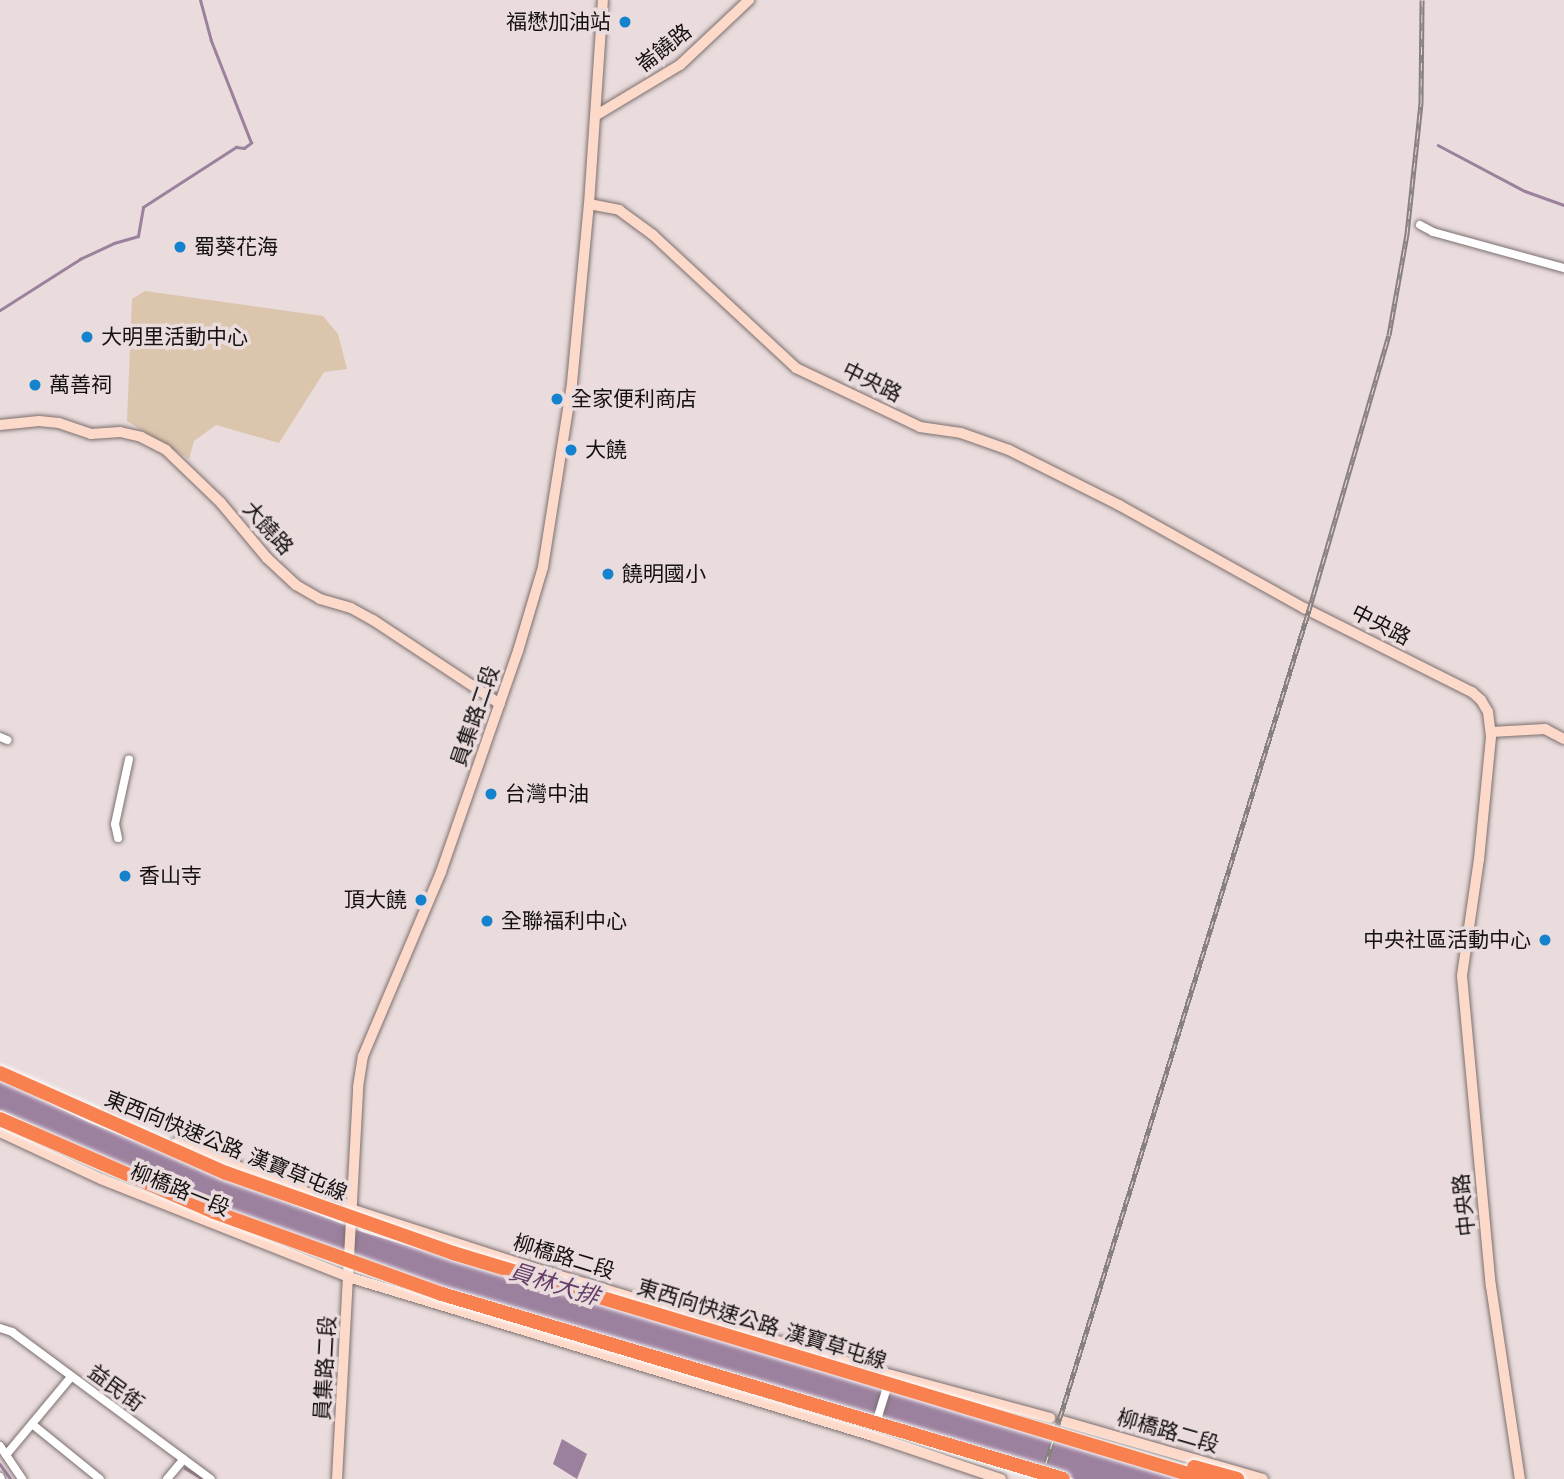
<!DOCTYPE html>
<html>
<head>
<meta charset="utf-8">
<style>
  body { margin:0 }
  #map { position:relative; width:1564px; height:1479px; overflow:hidden; background:#eadcdc; font-family:"Work Sans","Noto Sans TC",sans-serif }
  div>[style] { position:absolute }
  .green>* { inset:0; background:#dcc5ad }
  .water>* { inset:0; background:#9c819e }
  .stream>* { height:2.5px; margin:-1.25px; padding:0 1.25px; transform-origin:1.25px; border-radius:1.25px; background:#9c819e }
  .roads { filter:drop-shadow(0 0 2px #7b6f6f) drop-shadow(0 0 2px #7b6f6f) }
  .street>* { height:8px; margin:-4px; padding:0 4px; transform-origin:4px; border-radius:4px; background:#fff }
  .secondary>* { height:10px; margin:-5px; padding:0 5px; transform-origin:5px; border-radius:5px; background:#fdd9ca }
  .rail>* { height:5px; margin-top:-2.5px; transform-origin:0; background:repeating-linear-gradient(90deg,#eadcdc 0 8px,#898080 0 16px); box-sizing:border-box; border-block:2px solid #898080 }
  .bridges { filter:drop-shadow(0 0 2px #fff) drop-shadow(0 0 2px #fff) }
  .highway-bridge>* { height:14px; margin:-7px; padding:0 7px; transform-origin:7px; border-radius:7px; background:#f9814f }
  .dots>* { width:19px; height:19px; translate:-50% -50%; box-sizing:border-box; border:4px solid #eadcdc; border-radius:50% }
  span { translate:-50% -50%; white-space:nowrap; text-align:center; line-height:1.15; -webkit-text-stroke:7px #eadcdc; paint-order:stroke }
  .poi-label { font-size:21px; color:#151111 }
  .right { translate:-100% -50%; text-align:right }
  .left { translate:0 -50%; text-align:left }
  .street-label { font-size:21px; color:#151111 }
  .water-label { font-size:23px; color:#653e68; font-style:italic }
</style>
</head>
<body>
<div id="map">
  <div class="green">
    <i style="clip-path:polygon(145px 291px,323px 316px,338px 334px,347px 369px,324px 372px,279px 443px,216px 425px,194px 441px,189px 459px,127px 421px,132px 299px)"></i>
  </div>
  <div class="water">
    <i style="clip-path:polygon(0 1079px,88px 1122px,362px 1232px,1187px 1479px,1075px 1479px,375px 1268px,133px 1172px,0 1110px)"></i>
    <i style="clip-path:polygon(562px 1439px,587px 1454px,577px 1479px,553px 1464px)"></i>
  </div>
  <div class="stream">
    <i style="left:1438px;top:145px;width:98px;rotate:27.9deg"></i>
    <i style="left:1525px;top:191px;width:41px;rotate:19.7deg"></i>
    <i style="left:0;top:310px;width:95px;rotate:-32.5deg"></i>
    <i style="left:80px;top:259px;width:38px;rotate:-25deg"></i>
    <i style="left:114px;top:243px;width:25px;rotate:-16deg"></i>
    <i style="left:138px;top:236px;width:29px;rotate:-80deg"></i>
    <i style="left:143px;top:207px;width:111px;rotate:-32.8deg"></i>
    <i style="left:236px;top:147px;width:8px;rotate:7deg"></i>
    <i style="left:244px;top:148px;width:9px;rotate:-36deg"></i>
    <i style="left:251px;top:143px;width:110px;rotate:-111.4deg"></i>
    <i style="left:211px;top:41px;width:42px;rotate:-105deg"></i>
    <i style="left:0;top:1464px;width:19px;rotate:54deg"></i>
    <i style="left:185px;top:1468px;width:21px;rotate:31deg"></i>
  </div>
  <div class="roads">
    <div class="street">
      <i style="left:1420px;top:225px;width:15px;rotate:28deg"></i>
      <i style="left:1433px;top:232px;width:136px;rotate:15.4deg"></i>
      <i style="left:0;top:737px;width:8px;rotate:23deg"></i>
      <i style="left:118px;top:838px;width:14px;rotate:-102deg"></i>
      <i style="left:115px;top:824px;width:66px;rotate:-77.8deg"></i>
      <i style="left:0;top:1328px;width:13px;rotate:18deg"></i>
      <i style="left:12px;top:1332px;width:247px;rotate:36.5deg"></i>
      <i style="left:32px;top:1424px;width:87px;rotate:39deg"></i>
      <i style="left:875px;top:1426px;width:47px;rotate:-72.7deg"></i>
      <i style="left:0;top:1446px;width:40px;rotate:56deg"></i>
      <i style="left:6px;top:1455px;width:102px;rotate:-50.2deg"></i>
      <i style="left:0;top:1477px;width:2px;rotate:63deg"></i>
      <i style="left:167px;top:1479px;width:26px;rotate:-50deg"></i>
    </div>
    <div class="secondary">
      <i style="left:595px;top:116px;width:99px;rotate:-31deg"></i>
      <i style="left:680px;top:65px;width:95px;rotate:-43.3deg"></i>
      <i style="left:589px;top:204px;width:31px;rotate:11deg"></i>
      <i style="left:619px;top:210px;width:42px;rotate:36.3deg"></i>
      <i style="left:653px;top:235px;width:195px;rotate:42.9deg"></i>
      <i style="left:796px;top:368px;width:137px;rotate:25.4deg"></i>
      <i style="left:920px;top:427px;width:41px;rotate:8.3deg"></i>
      <i style="left:961px;top:433px;width:51px;rotate:19.5deg"></i>
      <i style="left:1009px;top:450px;width:123px;rotate:26.6deg"></i>
      <i style="left:1119px;top:505px;width:212px;rotate:29.1deg"></i>
      <i style="left:1304px;top:608px;width:188px;rotate:26.6deg"></i>
      <i style="left:1472px;top:692px;width:12px;rotate:42deg"></i>
      <i style="left:1481px;top:700px;width:14px;rotate:60deg"></i>
      <i style="left:1488px;top:712px;width:25px;rotate:83deg"></i>
      <i style="left:1491px;top:737px;width:123px;rotate:95.6deg"></i>
      <i style="left:1479px;top:859px;width:118px;rotate:98.3deg"></i>
      <i style="left:1462px;top:976px;width:311px;rotate:84.7deg"></i>
      <i style="left:1491px;top:1286px;width:195px;rotate:81.5deg"></i>
      <i style="left:0;top:425px;width:39px;rotate:-6deg"></i>
      <i style="left:39px;top:421px;width:20px;rotate:6deg"></i>
      <i style="left:59px;top:423px;width:34px;rotate:19deg"></i>
      <i style="left:91px;top:434px;width:29px;rotate:-4deg"></i>
      <i style="left:120px;top:432px;width:22px;rotate:13deg"></i>
      <i style="left:141px;top:437px;width:28px;rotate:27deg"></i>
      <i style="left:166px;top:450px;width:76px;rotate:43.9deg"></i>
      <i style="left:221px;top:503px;width:72px;rotate:50.1deg"></i>
      <i style="left:267px;top:558px;width:40px;rotate:43deg"></i>
      <i style="left:296px;top:585px;width:28px;rotate:30deg"></i>
      <i style="left:320px;top:599px;width:32px;rotate:16deg"></i>
      <i style="left:351px;top:608px;width:25px;rotate:29deg"></i>
      <i style="left:373px;top:620px;width:152px;rotate:33.5deg"></i>
      <i style="left:1491px;top:732px;width:54px;rotate:-3.2deg"></i>
      <i style="left:1545px;top:729px;width:21px;rotate:28deg"></i>
      <i style="left:0;top:1132px;width:111px;rotate:25deg"></i>
      <i style="left:101px;top:1179px;width:266px;rotate:21.6deg"></i>
      <i style="left:348px;top:1277px;width:549px;rotate:16.85deg"></i>
      <i style="left:873px;top:1436px;width:135px;rotate:18.6deg"></i>
      <i style="left:176px;top:1143px;width:187px;rotate:20.7deg"></i>
      <i style="left:351px;top:1209px;width:185px;rotate:17.9deg"></i>
      <i style="left:527px;top:1266px;width:380px;rotate:16.7deg"></i>
      <i style="left:891px;top:1375px;width:165px;rotate:15.1deg"></i>
      <i style="left:1062px;top:1421px;width:209px;rotate:16.1deg"></i>
      <i style="left:337px;top:1479px;width:393px;rotate:-86.9deg"></i>
      <i style="left:358px;top:1087px;width:31px;rotate:-81deg"></i>
      <i style="left:363px;top:1056px;width:200px;rotate:-67deg"></i>
      <i style="left:441px;top:872px;width:234px;rotate:-70.8deg"></i>
      <i style="left:518px;top:651px;width:88px;rotate:-73.4deg"></i>
      <i style="left:543px;top:567px;width:186px;rotate:-81deg"></i>
      <i style="left:572px;top:383px;width:180px;rotate:-84.6deg"></i>
      <i style="left:589px;top:204px;width:204px;rotate:-86.1deg"></i>
    </div>
  </div>
  <div class="rail">
    <i style="left:1041px;top:1479px;width:909px;rotate:-72.86deg"></i>
    <i style="left:1309px;top:610px;width:286px;rotate:-73.8deg"></i>
    <i style="left:1389px;top:335px;width:103px;rotate:-79.9deg"></i>
    <i style="left:1407px;top:234px;width:133px;rotate:-83.9deg"></i>
    <i style="left:1421px;top:102px;width:102px;rotate:-89.4deg"></i>
  </div>
  <div class="bridges">
    <div class="highway-bridge">
      <i style="left:0;top:1073px;width:247px;rotate:23.9deg"></i>
      <i style="left:226px;top:1173px;width:241px;rotate:19.4deg"></i>
      <i style="left:453px;top:1253px;width:785px;rotate:16.73deg"></i>
      <i style="left:0;top:1119px;width:233px;rotate:23.5deg"></i>
      <i style="left:214px;top:1212px;width:242px;rotate:19.8deg"></i>
      <i style="left:442px;top:1294px;width:648px;rotate:16.59deg"></i>
      <i style="left:1194px;top:1467px;width:45px;rotate:15.6deg"></i>
    </div>
  </div>
  <div class="dots">
    <i style="left:625px;top:22px;background:#1482cc"></i>
    <i style="left:180px;top:247px;background:#1482cc"></i>
    <i style="left:87px;top:337px;background:#1482cc"></i>
    <i style="left:35px;top:385px;background:#1482cc"></i>
    <i style="left:557px;top:399px;background:#1482cc"></i>
    <i style="left:571px;top:450px;background:#1482cc"></i>
    <i style="left:608px;top:574px;background:#1482cc"></i>
    <i style="left:491px;top:794px;background:#1482cc"></i>
    <i style="left:125px;top:876px;background:#1482cc"></i>
    <i style="left:421px;top:900px;background:#1482cc"></i>
    <i style="left:487px;top:921px;background:#1482cc"></i>
    <i style="left:1545px;top:940px;background:#1482cc"></i>
  </div>
  <div class="poi-label">
    <span class="right" style="left:611px;top:22px">福懋加油站</span>
    <span class="left" style="left:194px;top:247px">蜀葵花海</span>
    <span class="left" style="left:101px;top:337px">大明里活動中心</span>
    <span class="left" style="left:49px;top:385px">萬善祠</span>
    <span class="left" style="left:571px;top:399px">全家便利商店</span>
    <span class="left" style="left:585px;top:450px">大饒</span>
    <span class="left" style="left:622px;top:574px">饒明國小</span>
    <span class="left" style="left:505px;top:794px">台灣中油</span>
    <span class="left" style="left:139px;top:876px">香山寺</span>
    <span class="right" style="left:407px;top:900px">頂大饒</span>
    <span class="left" style="left:501px;top:921px">全聯福利中心</span>
    <span class="right" style="left:1531px;top:940px">中央社區活動中心</span>
  </div>
  <div class="street-label">
    <span style="left:664px;top:48px;rotate:-38deg">崙饒路</span>
    <span style="left:872px;top:382px;rotate:26deg">中央路</span>
    <span style="left:268px;top:528px;rotate:48deg">大饒路</span>
    <span style="left:1381px;top:625px;rotate:27deg">中央路</span>
    <span style="left:475px;top:716px;rotate:-71deg">員集路二段</span>
    <span style="left:226px;top:1146px;rotate:22deg">東西向快速公路 漢寶草屯線</span>
    <span style="left:180px;top:1190px;rotate:22deg">柳橋路一段</span>
    <span style="left:1464px;top:1205px;rotate:-96deg">中央路</span>
    <span style="left:564px;top:1257px;rotate:17deg">柳橋路二段</span>
    <span style="left:762px;top:1324px;rotate:17deg">東西向快速公路 漢寶草屯線</span>
    <span style="left:325px;top:1368px;rotate:-87deg">員集路二段</span>
    <span style="left:116px;top:1388px;rotate:36deg">益民街</span>
    <span style="left:1168px;top:1431px;rotate:16deg">柳橋路二段</span>
  </div>
  <div class="water-label">
    <span style="left:554px;top:1285px;rotate:17deg">員林大排</span>
  </div>
</div>
</body>
</html>
